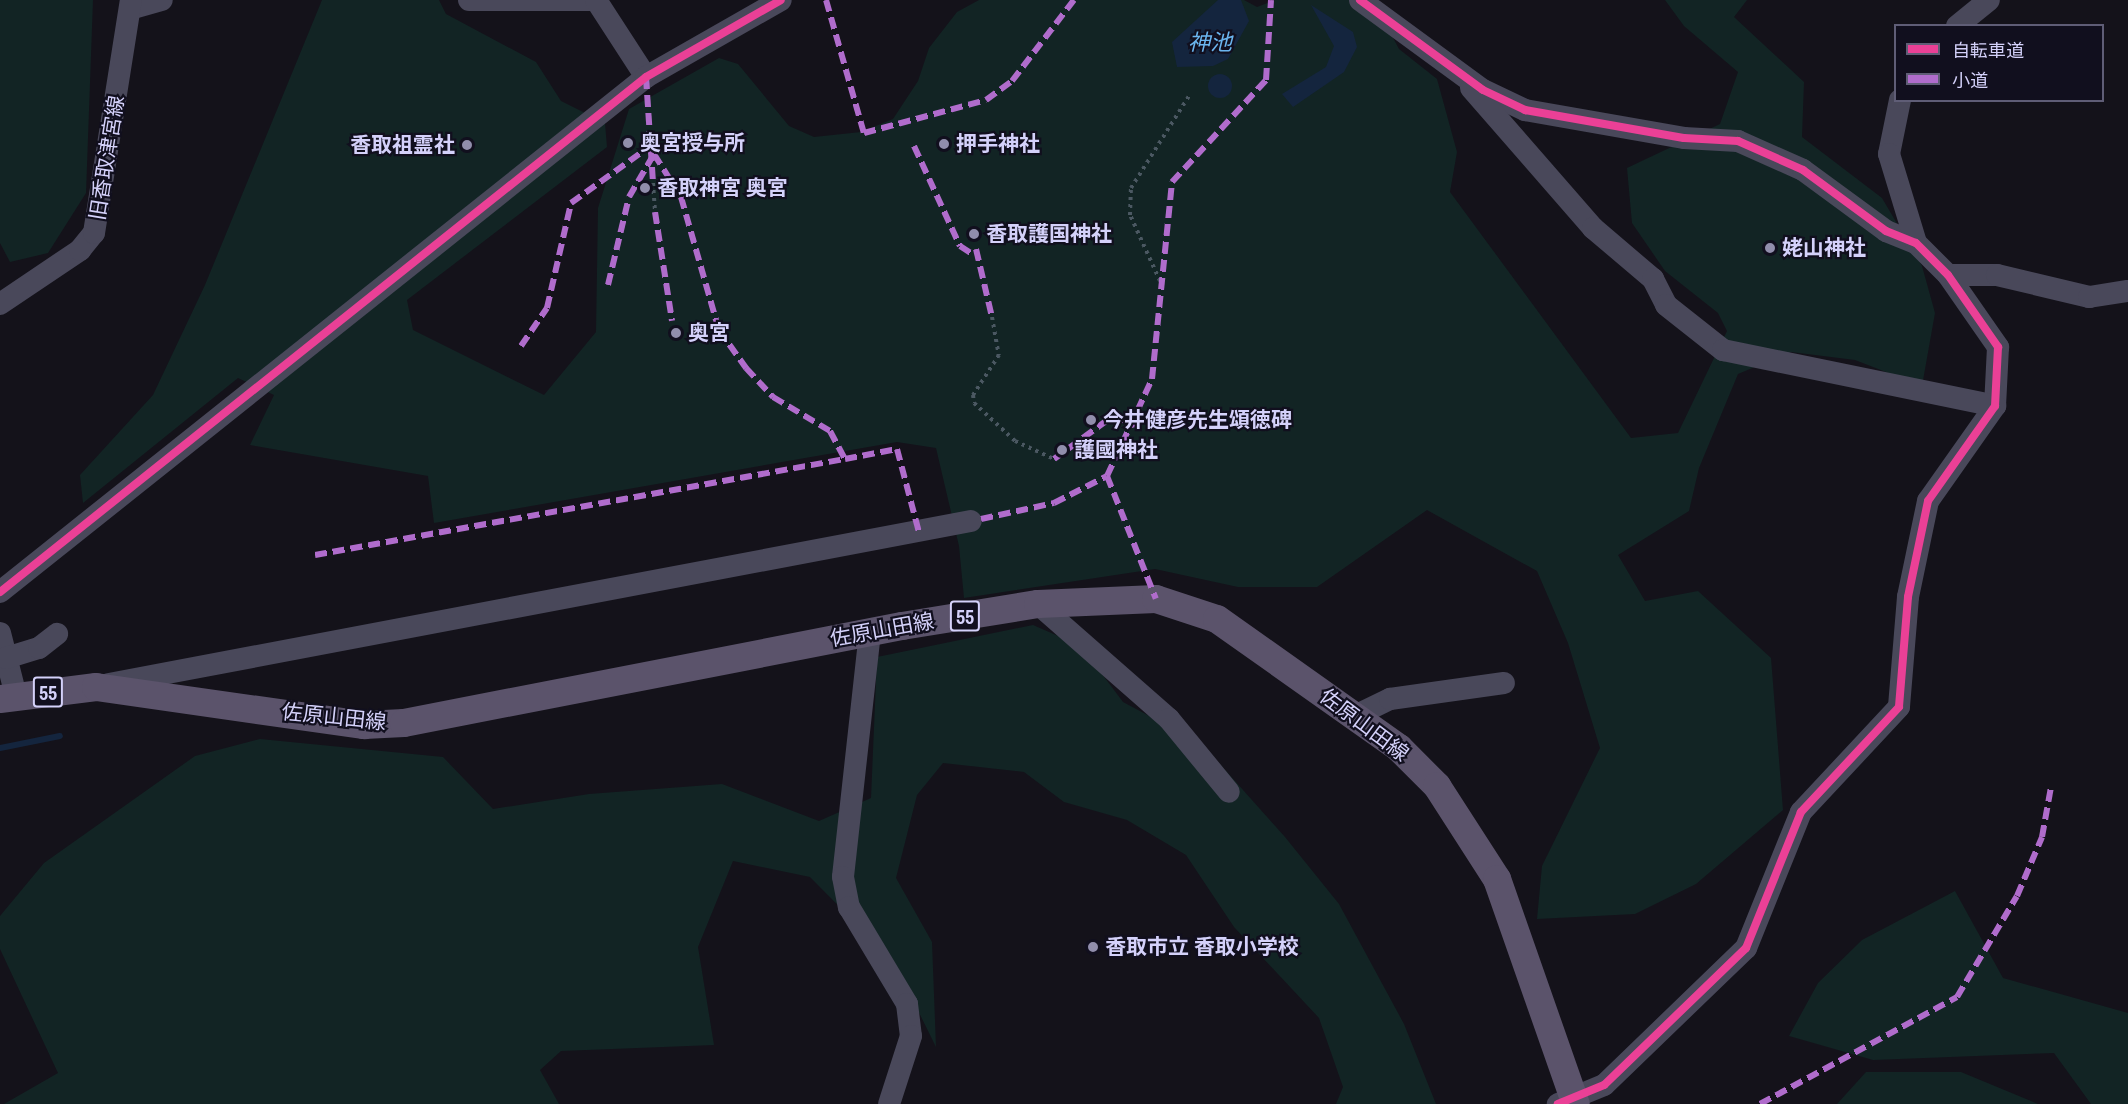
<!DOCTYPE html>
<html>
<head>
<meta charset="utf-8">
<style>
  body { margin:0 }
  #map { position:relative; width:2128px; height:1104px; overflow:hidden; background:#14121a; font-family:"Archivo Narrow","Noto Sans JP",sans-serif }
  div>[style] { position:absolute }
  .green>* { inset:0; background:#122424 }
  .water>* { inset:0; background:#14253e }
  .round { border-radius:50% }
  .stream>* { height:6px; margin:-3px; padding:0 3px; transform-origin:3px; border-radius:3px; background:#14253e }
  .path>* { height:4px; margin-top:-2px; transform-origin:0; background:repeating-linear-gradient(90deg,#4b5862 0 3px,transparent 0 7.5px) }
  .minor>* { height:22px; margin:-11px; padding:0 11px; transform-origin:11px; border-radius:11px; background:#49485a }
  .major>* { height:28px; margin:-14px; padding:0 14px; transform-origin:14px; border-radius:14px; background:#5b536b }
  .quiet>* { height:6px; margin-top:-3px; transform-origin:0; background:repeating-linear-gradient(90deg,#b06ccc 0 12px,transparent 0 18px) }
  .cycleway>* { height:8px; margin:-4px; padding:0 4px; transform-origin:4px; border-radius:4px; background:#ea4096 }
  .dots>* { width:16px; height:16px; translate:-50% -50%; box-sizing:border-box; border:3px solid #110f1e; border-radius:50% }
  span { translate:-50% -50%; white-space:nowrap; text-align:center; line-height:1.15; -webkit-text-stroke:4.5px #110f1e; paint-order:stroke }
  .shield-label span { padding:2px 4px; background:#110f1e; border:2px solid; border-radius:4px; -webkit-text-stroke-width:0 }
  .shield-label { font-size:20px; color:#d4d1fa; font-weight:700 }
  .poi-label { font-size:21px; color:#d4d1fa; font-weight:700 }
  .left { translate:0 -50%; text-align:left }
  .right { translate:-100% -50%; text-align:right }
  .street-label { font-size:21px; color:#d4d1fa }
  .water-label { font-size:22px; color:#6bb5ee; font-style:italic }
  .legend { position:absolute; left:1894px; top:24px; width:210px; height:78px; box-sizing:border-box; background:#110f1e; border:2px solid #5f5d76; margin:0; padding:8px 10px; list-style:none; font-size:18px; color:#d4d1fa }
  .legend li { display:flex; align-items:center; gap:12px; height:30px }
  .legend b { width:30px; border:2px solid #5f5d76 }
</style>
</head>
<body>
<div id="map">
  <div class="green">
    <i style="clip-path:polygon(0 0,93px 0,86px 193px,48px 253px,10px 262px,0 243px)"></i>
    <i style="clip-path:polygon(322px 0,439px 0,446px 14px,536px 62px,561px 101px,605px 123px,607px 147px,407px 300px,413px 330px,544px 395px,596px 332px,598px 208px,629px 109px,719px 58px,738px 64px,789px 126px,814px 137px,861px 132px,893px 119px,918px 81px,929px 48px,957px 12px,979px 0,1244px 0,1257px 7px,1275px 0,1373px 0,1399px 49px,1437px 79px,1457px 152px,1450px 192px,1631px 438px,1678px 433px,1727px 331px,1718px 313px,1665px 271px,1632px 223px,1627px 168px,1720px 124px,1738px 72px,1684px 26px,1665px 0,1747px 0,1734px 17px,1804px 82px,1802px 137px,1882px 198px,1922px 266px,1935px 313px,1922px 386px,1855px 360px,1791px 352px,1738px 374px,1699px 468px,1689px 511px,1618px 555px,1645px 601px,1698px 591px,1771px 658px,1783px 810px,1696px 884px,1635px 914px,1537px 919px,1542px 866px,1600px 748px,1568px 643px,1537px 571px,1427px 510px,1317px 587px,1238px 587px,1155px 569px,964px 598px,959px 546px,936px 448px,897px 442px,434px 523px,428px 476px,250px 445px,274px 395px,238px 378px,83px 503px,80px 475px,153px 395px,205px 285px)"></i>
    <i style="clip-path:polygon(1033px 625px,1081px 646px,1123px 702px,1202px 744px,1285px 837px,1339px 904px,1404px 1024px,1436px 1104px,1336px 1104px,1343px 1087px,1319px 1018px,1234px 927px,1186px 855px,1127px 820px,1064px 802px,1024px 772px,943px 763px,917px 795px,896px 878px,932px 942px,936px 1047px,894px 962px,810px 877px,733px 861px,698px 947px,714px 1045px,561px 1051px,540px 1070px,559px 1104px,4px 1104px,58px 1073px,0 949px,0 916px,44px 863px,195px 756px,260px 739px,443px 757px,493px 809px,589px 794px,722px 784px,819px 821px,871px 798px,877px 657px)"></i>
    <i style="clip-path:polygon(1955px 891px,2003px 978px,2128px 1013px,2128px 1104px,2091px 1104px,2054px 1053px,1873px 1060px,1789px 1036px,1818px 983px,1862px 940px)"></i>
    <i style="clip-path:polygon(1866px 1072px,1961px 1072px,2038px 1104px,1837px 1104px)"></i>
  </div>
  <div class="water">
    <i style="clip-path:polygon(1218px 0,1241px 0,1249px 21px,1228px 59px,1213px 66px,1177px 67px,1172px 42px)"></i>
    <i style="clip-path:polygon(1311px 5px,1353px 32px,1357px 47px,1344px 72px,1293px 107px,1282px 94px,1326px 67px,1334px 46px)"></i>
    <i class="round" style="left:1208px;top:74px;width:24px;height:24px"></i>
  </div>
  <div class="stream">
    <i style="left:0;top:748px;width:61px;rotate:-11.3deg"></i>
  </div>
  <div class="path">
    <i style="left:667px;top:148px;width:4px;rotate:27deg"></i>
    <i style="left:681px;top:152px;width:2px;rotate:-27deg"></i>
    <i style="left:653px;top:183px;width:29px;rotate:86deg"></i>
    <i style="left:1160px;top:281px;width:72px;rotate:-114.4deg"></i>
    <i style="left:1130px;top:215px;width:27px;rotate:-88deg"></i>
    <i style="left:1131px;top:188px;width:109px;rotate:-57.8deg"></i>
    <i style="left:992px;top:317px;width:39px;rotate:80deg"></i>
    <i style="left:999px;top:355px;width:48px;rotate:123deg"></i>
    <i style="left:973px;top:395px;width:8px;rotate:83deg"></i>
    <i style="left:974px;top:403px;width:56px;rotate:42.8deg"></i>
    <i style="left:1015px;top:441px;width:43px;rotate:24.8deg"></i>
  </div>
  <div class="minor">
    <i style="left:469px;top:0;width:123px"></i>
    <i style="left:596px;top:0;width:92px;rotate:57deg"></i>
    <i style="left:1360px;top:0;width:152px;rotate:36.2deg"></i>
    <i style="left:1483px;top:90px;width:47px;rotate:25.5deg"></i>
    <i style="left:1525px;top:110px;width:161px;rotate:10deg"></i>
    <i style="left:1684px;top:138px;width:54px;rotate:3.2deg"></i>
    <i style="left:1738px;top:141px;width:71px;rotate:24deg"></i>
    <i style="left:1803px;top:170px;width:103px;rotate:36.3deg"></i>
    <i style="left:1886px;top:231px;width:32px;rotate:22deg"></i>
    <i style="left:1916px;top:243px;width:45px;rotate:45deg"></i>
    <i style="left:1948px;top:275px;width:88px;rotate:55.2deg"></i>
    <i style="left:1998px;top:347px;width:59px;rotate:92.9deg"></i>
    <i style="left:1995px;top:406px;width:116px;rotate:125.2deg"></i>
    <i style="left:1928px;top:501px;width:98px;rotate:101.8deg"></i>
    <i style="left:1908px;top:597px;width:110px;rotate:94.7deg"></i>
    <i style="left:1899px;top:707px;width:144px;rotate:133deg"></i>
    <i style="left:1801px;top:812px;width:147px;rotate:112deg"></i>
    <i style="left:1746px;top:948px;width:197px;rotate:136deg"></i>
    <i style="left:1604px;top:1085px;width:50px;rotate:157.6deg"></i>
    <i style="left:130px;top:9px;width:33px;rotate:-16deg"></i>
    <i style="left:1957px;top:26px;width:41px;rotate:-39.1deg"></i>
    <i style="left:1471px;top:88px;width:186px;rotate:48.9deg"></i>
    <i style="left:1593px;top:228px;width:79px;rotate:40.4deg"></i>
    <i style="left:1653px;top:279px;width:29px;rotate:63deg"></i>
    <i style="left:1666px;top:305px;width:73px;rotate:38.3deg"></i>
    <i style="left:1723px;top:350px;width:278px;rotate:11.6deg"></i>
    <i style="left:1900px;top:100px;width:55px;rotate:101.5deg"></i>
    <i style="left:1889px;top:154px;width:93px;rotate:73.1deg"></i>
    <i style="left:1948px;top:275px;width:49px"></i>
    <i style="left:1997px;top:275px;width:95px;rotate:13.4deg"></i>
    <i style="left:2089px;top:297px;width:39px;rotate:-9deg"></i>
    <i style="left:0;top:304px;width:97px;rotate:-34deg"></i>
    <i style="left:80px;top:250px;width:22px;rotate:-51deg"></i>
    <i style="left:94px;top:233px;width:236px;rotate:-81deg"></i>
    <i style="left:0;top:592px;width:826px;rotate:-38.56deg"></i>
    <i style="left:646px;top:77px;width:155px;rotate:-29.7deg"></i>
    <i style="left:1038px;top:604px;width:174px;rotate:41.3deg"></i>
    <i style="left:1169px;top:719px;width:94px;rotate:50.6deg"></i>
    <i style="left:870px;top:632px;width:246px;rotate:96.3deg"></i>
    <i style="left:843px;top:877px;width:31px;rotate:79deg"></i>
    <i style="left:849px;top:907px;width:113px;rotate:59.1deg"></i>
    <i style="left:907px;top:1004px;width:32px;rotate:83deg"></i>
    <i style="left:911px;top:1036px;width:71px;rotate:107.9deg"></i>
    <i style="left:0;top:633px;width:65px;rotate:75.7deg"></i>
    <i style="left:6px;top:658px;width:34px;rotate:-17deg"></i>
    <i style="left:39px;top:648px;width:23px;rotate:-38deg"></i>
    <i style="left:109px;top:684px;width:877px;rotate:-10.71deg"></i>
    <i style="left:1355px;top:716px;width:39px;rotate:-26deg"></i>
    <i style="left:1390px;top:699px;width:115px;rotate:-8deg"></i>
  </div>
  <div class="major">
    <i style="left:0;top:699px;width:97px;rotate:-7.1deg"></i>
    <i style="left:96px;top:687px;width:271px;rotate:8.1deg"></i>
    <i style="left:364px;top:725px;width:40px;rotate:-2.9deg"></i>
    <i style="left:404px;top:723px;width:507px;rotate:-11.02deg"></i>
    <i style="left:902px;top:626px;width:138px;rotate:-9.2deg"></i>
    <i style="left:1038px;top:604px;width:118px;rotate:-2.4deg"></i>
    <i style="left:1156px;top:599px;width:64px;rotate:18.2deg"></i>
    <i style="left:1217px;top:619px;width:223px;rotate:35.3deg"></i>
    <i style="left:1399px;top:748px;width:54px;rotate:45deg"></i>
    <i style="left:1437px;top:786px;width:111px;rotate:57.2deg"></i>
    <i style="left:1497px;top:879px;width:238px;rotate:70.7deg"></i>
  </div>
  <div class="quiet">
    <i style="left:826px;top:0;width:138px;rotate:74.1deg"></i>
    <i style="left:864px;top:133px;width:126px;rotate:-15.1deg"></i>
    <i style="left:986px;top:100px;width:32px;rotate:-36deg"></i>
    <i style="left:1012px;top:81px;width:102px;rotate:-52.6deg"></i>
    <i style="left:646px;top:77px;width:106px;rotate:86.2deg"></i>
    <i style="left:914px;top:146px;width:110px;rotate:65.3deg"></i>
    <i style="left:960px;top:246px;width:17px;rotate:33deg"></i>
    <i style="left:655px;top:212px;width:110px;rotate:81.1deg"></i>
    <i style="left:976px;top:249px;width:70px;rotate:76.8deg"></i>
    <i style="left:608px;top:285px;width:90px;rotate:-76.6deg"></i>
    <i style="left:629px;top:197px;width:50px;rotate:-59.8deg"></i>
    <i style="left:654px;top:154px;width:51px;rotate:57.9deg"></i>
    <i style="left:681px;top:197px;width:138px;rotate:74.1deg"></i>
    <i style="left:719px;top:330px;width:47px;rotate:54.6deg"></i>
    <i style="left:746px;top:368px;width:40px;rotate:47deg"></i>
    <i style="left:773px;top:397px;width:66px;rotate:30.8deg"></i>
    <i style="left:830px;top:431px;width:32px;rotate:62deg"></i>
    <i style="left:845px;top:459px;width:53px;rotate:-10.9deg"></i>
    <i style="left:897px;top:449px;width:86px;rotate:75.2deg"></i>
    <i style="left:521px;top:346px;width:46px;rotate:-55.6deg"></i>
    <i style="left:547px;top:308px;width:108px;rotate:-77.1deg"></i>
    <i style="left:571px;top:203px;width:101px;rotate:-35.7deg"></i>
    <i style="left:1054px;top:459px;width:73px;rotate:-36.1deg"></i>
    <i style="left:1113px;top:416px;width:24px;rotate:22deg"></i>
    <i style="left:1107px;top:476px;width:132px;rotate:68.3deg"></i>
    <i style="left:981px;top:519px;width:75px;rotate:-12.4deg"></i>
    <i style="left:1054px;top:503px;width:59px;rotate:-27deg"></i>
    <i style="left:1107px;top:476px;width:107px;rotate:-65.1deg"></i>
    <i style="left:1152px;top:379px;width:198px;rotate:-84.2deg"></i>
    <i style="left:1172px;top:182px;width:139px;rotate:-47.3deg"></i>
    <i style="left:1266px;top:80px;width:80px;rotate:-86.4deg"></i>
    <i style="left:315px;top:555px;width:539px;rotate:-10.27deg"></i>
    <i style="left:1760px;top:1104px;width:224px;rotate:-28.5deg"></i>
    <i style="left:1957px;top:997px;width:117px;rotate:-59.3deg"></i>
    <i style="left:2017px;top:896px;width:64px;rotate:-67deg"></i>
    <i style="left:2042px;top:837px;width:51px;rotate:-79.8deg"></i>
  </div>
  <div class="cycleway">
    <i style="left:1360px;top:0;width:152px;rotate:36.2deg"></i>
    <i style="left:1483px;top:90px;width:47px;rotate:25.5deg"></i>
    <i style="left:1525px;top:110px;width:161px;rotate:10deg"></i>
    <i style="left:1684px;top:138px;width:54px;rotate:3.2deg"></i>
    <i style="left:1738px;top:141px;width:71px;rotate:24deg"></i>
    <i style="left:1803px;top:170px;width:103px;rotate:36.3deg"></i>
    <i style="left:1886px;top:231px;width:32px;rotate:22deg"></i>
    <i style="left:1916px;top:243px;width:45px;rotate:45deg"></i>
    <i style="left:1948px;top:275px;width:88px;rotate:55.2deg"></i>
    <i style="left:1998px;top:347px;width:59px;rotate:92.9deg"></i>
    <i style="left:1995px;top:406px;width:116px;rotate:125.2deg"></i>
    <i style="left:1928px;top:501px;width:98px;rotate:101.8deg"></i>
    <i style="left:1908px;top:597px;width:110px;rotate:94.7deg"></i>
    <i style="left:1899px;top:707px;width:144px;rotate:133deg"></i>
    <i style="left:1801px;top:812px;width:147px;rotate:112deg"></i>
    <i style="left:1746px;top:948px;width:197px;rotate:136deg"></i>
    <i style="left:1604px;top:1085px;width:50px;rotate:157.6deg"></i>
    <i style="left:0;top:592px;width:826px;rotate:-38.56deg"></i>
    <i style="left:646px;top:77px;width:155px;rotate:-29.7deg"></i>
  </div>
  <div class="dots">
    <i style="left:628px;top:143px;background:#918eac"></i>
    <i style="left:944px;top:144px;background:#918eac"></i>
    <i style="left:467px;top:145px;background:#918eac"></i>
    <i style="left:645px;top:188px;background:#918eac"></i>
    <i style="left:974px;top:234px;background:#918eac"></i>
    <i style="left:1770px;top:248px;background:#918eac"></i>
    <i style="left:676px;top:333px;background:#918eac"></i>
    <i style="left:1091px;top:420px;background:#918eac"></i>
    <i style="left:1062px;top:450px;background:#918eac"></i>
    <i style="left:1093px;top:947px;background:#918eac"></i>
  </div>
  <div class="shield-label">
    <span style="left:965px;top:616px">55</span>
    <span style="left:48px;top:692px">55</span>
  </div>
  <div class="poi-label">
    <span class="left" style="left:640px;top:143px">奥宮授与所</span>
    <span class="left" style="left:956px;top:144px">押手神社</span>
    <span class="right" style="left:455px;top:145px">香取祖霊社</span>
    <span class="left" style="left:657px;top:188px">香取神宮 奥宮</span>
    <span class="left" style="left:986px;top:234px">香取護国神社</span>
    <span class="left" style="left:1782px;top:248px">姥山神社</span>
    <span class="left" style="left:688px;top:333px">奥宮</span>
    <span class="left" style="left:1103px;top:420px">今井健彦先生頌徳碑</span>
    <span class="left" style="left:1074px;top:450px">護國神社</span>
    <span class="left" style="left:1105px;top:947px">香取市立 香取小学校</span>
  </div>
  <div class="street-label">
    <span style="left:107px;top:158px;rotate:-81deg">旧香取津宮線</span>
    <span style="left:882px;top:630px;rotate:-10deg">佐原山田線</span>
    <span style="left:334px;top:717px;rotate:6deg">佐原山田線</span>
    <span style="left:1364px;top:725px;rotate:37deg">佐原山田線</span>
  </div>
  <div class="water-label">
    <span style="left:1210px;top:43px">神池</span>
  </div>
  <ul class="legend">
  <li><b style="height:8px;background:#ea4096"></b>自転車道</li>
  <li><b style="height:8px;background:#b06ccc"></b>小道</li>
  </ul>
</div>
</body>
</html>
